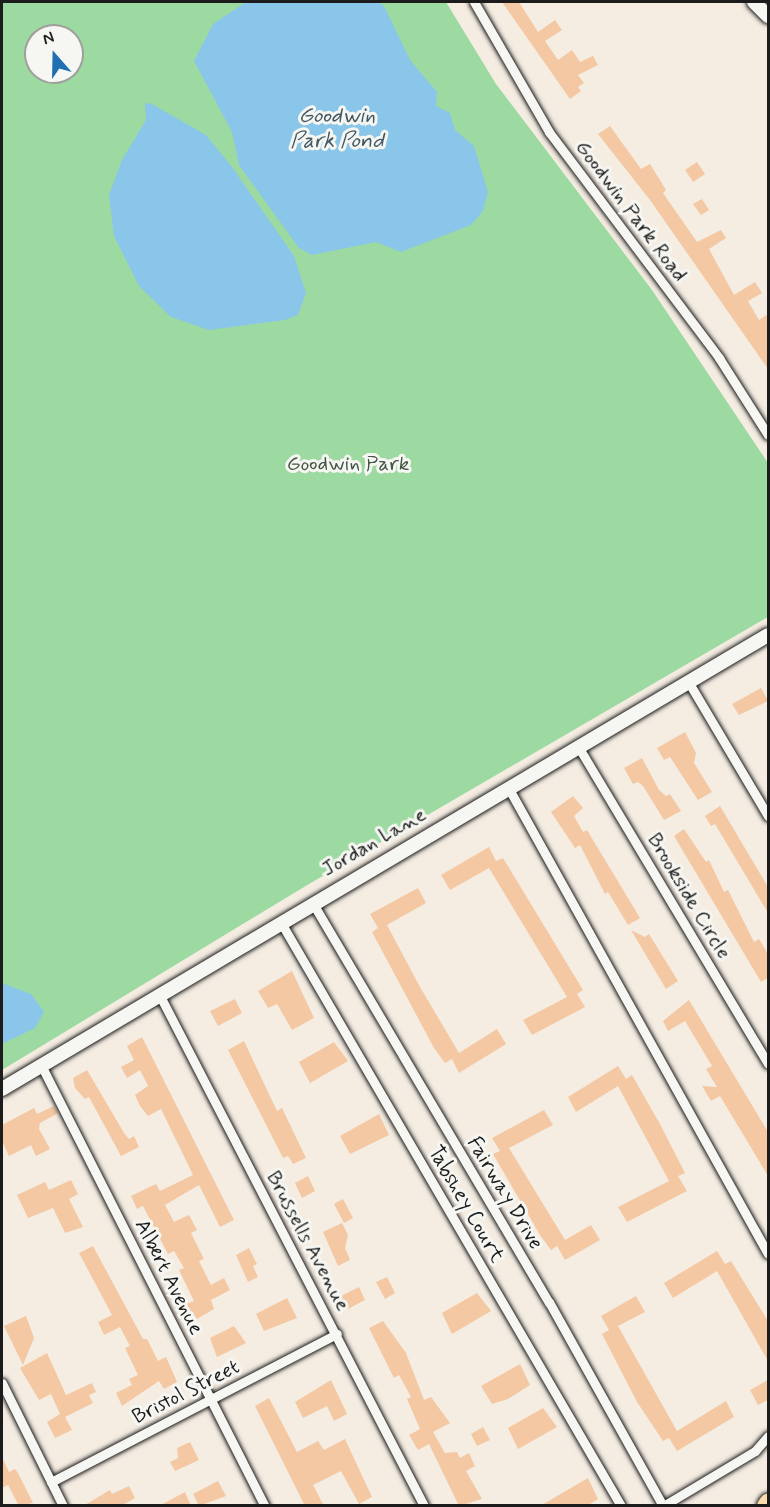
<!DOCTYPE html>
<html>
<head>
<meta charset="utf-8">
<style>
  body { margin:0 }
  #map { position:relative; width:770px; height:1507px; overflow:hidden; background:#f5ede2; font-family:Mynerve,sans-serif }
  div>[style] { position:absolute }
  .green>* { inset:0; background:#9ddaa1 }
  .water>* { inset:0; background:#89c6e9 }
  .building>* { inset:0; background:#f3c8a3 }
  .roads { filter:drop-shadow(0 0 2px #1c1c1c) drop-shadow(0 0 2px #1c1c1c) }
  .street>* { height:9px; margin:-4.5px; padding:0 4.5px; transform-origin:4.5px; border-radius:4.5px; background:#f6f6f2 }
  .secondary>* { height:14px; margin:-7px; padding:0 7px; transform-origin:7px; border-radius:7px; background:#f6f6f2 }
  .highway>* { height:18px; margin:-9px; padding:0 9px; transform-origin:9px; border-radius:9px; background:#faddab }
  span { translate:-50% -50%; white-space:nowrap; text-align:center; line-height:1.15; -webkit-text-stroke:6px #f6f6f2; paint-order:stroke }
  .street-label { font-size:21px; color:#1c1c1c }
  .park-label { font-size:21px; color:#435544 }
  .water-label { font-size:22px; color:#425864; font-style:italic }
  .frame { position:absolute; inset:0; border:3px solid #1c1c1c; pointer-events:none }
  .north { position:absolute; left:24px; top:24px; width:60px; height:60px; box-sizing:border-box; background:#f6f6f2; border:2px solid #9f9f9c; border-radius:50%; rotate:340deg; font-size:16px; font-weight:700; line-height:24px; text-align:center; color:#1c1c1c }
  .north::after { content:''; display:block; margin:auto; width:21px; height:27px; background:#1f6fb2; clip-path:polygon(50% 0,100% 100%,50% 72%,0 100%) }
</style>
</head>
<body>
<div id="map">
  <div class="green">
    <i style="clip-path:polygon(evenodd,2px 2px,446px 2px,496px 84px,652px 290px,768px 463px,768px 617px,309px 884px,2px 1070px,2px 2px,36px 36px,72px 36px,72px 72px,36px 72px,36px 36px)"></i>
  </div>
  <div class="water">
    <i style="clip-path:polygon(246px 2px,378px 2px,384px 6px,410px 60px,437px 92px,436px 106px,450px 113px,455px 130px,474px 146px,488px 192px,483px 211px,471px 225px,401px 252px,376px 242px,312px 255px,299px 248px,239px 165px,232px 132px,194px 61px,213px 24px)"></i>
    <i style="clip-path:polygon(150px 103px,206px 135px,232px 167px,294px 256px,306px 293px,298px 315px,285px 320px,209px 330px,171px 317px,139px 286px,114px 236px,109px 195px,122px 160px,146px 120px,145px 104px)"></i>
    <i style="clip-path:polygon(2px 983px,31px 994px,44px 1012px,35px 1028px,2px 1044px)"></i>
  </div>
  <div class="building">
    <i style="clip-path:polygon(502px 2px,519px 2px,538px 32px,555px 20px,562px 30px,545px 41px,558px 60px,572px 50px,580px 62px,593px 56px,598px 65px,578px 75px,584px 83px,578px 87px,581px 91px,570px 99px)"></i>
    <i style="clip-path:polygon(610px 126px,641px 169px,650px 164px,666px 190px,663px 193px,697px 242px,721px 230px,726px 238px,709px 249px,734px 295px,755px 282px,762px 293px,748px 301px,759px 320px,768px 314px,768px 369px,650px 200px,598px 134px)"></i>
    <i style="clip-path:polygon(697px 162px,705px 174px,693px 182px,685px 170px)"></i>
    <i style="clip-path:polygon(702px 199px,709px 210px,701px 215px,693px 204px)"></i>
    <i style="clip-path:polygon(761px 688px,768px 701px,739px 715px,732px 704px)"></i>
    <i style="clip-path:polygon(685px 732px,696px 753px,694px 763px,712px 792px,698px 800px,670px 757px,664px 760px,657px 748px)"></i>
    <i style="clip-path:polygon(642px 758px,659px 790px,666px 796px,670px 794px,681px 811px,664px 820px,643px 786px,638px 782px,633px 784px,624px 768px)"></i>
    <i style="clip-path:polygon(573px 796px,583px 808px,574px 816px,583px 832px,587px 830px,640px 918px,628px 925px,608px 892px,605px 894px,580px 845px,575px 848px,551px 812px)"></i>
    <i style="clip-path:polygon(720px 806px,768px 887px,768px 913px,715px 824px,711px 826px,705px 816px)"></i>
    <i style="clip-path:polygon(684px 829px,706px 862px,709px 860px,724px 892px,728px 890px,754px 942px,759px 939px,768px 954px,768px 978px,761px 982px,674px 836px)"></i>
    <i style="clip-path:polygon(489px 847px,496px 861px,503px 858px,583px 990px,577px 994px,585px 1007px,532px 1035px,523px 1020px,567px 997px,489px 868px,450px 890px,441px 875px)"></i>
    <i style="clip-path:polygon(418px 888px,426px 903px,387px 925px,420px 987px,459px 1053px,497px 1029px,506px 1044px,459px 1073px,452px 1059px,445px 1063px,434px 1048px,372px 932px,378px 928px,370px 914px)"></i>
    <i style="clip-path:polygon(631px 930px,645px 937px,649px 934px,678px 981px,666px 989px)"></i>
    <i style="clip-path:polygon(292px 971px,314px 1018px,292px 1030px,277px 1004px,268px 1008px,258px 991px)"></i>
    <i style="clip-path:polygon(235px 999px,242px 1013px,218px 1026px,210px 1011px)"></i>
    <i style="clip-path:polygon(689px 1000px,768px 1132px,768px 1176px,720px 1096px,711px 1101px,702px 1086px,717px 1087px,706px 1069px,712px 1066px,685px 1021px,668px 1031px,663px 1021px)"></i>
    <i style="clip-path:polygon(142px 1037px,234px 1220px,220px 1227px,199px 1185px,165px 1205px,174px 1222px,189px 1215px,197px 1230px,191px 1233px,204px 1259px,199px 1261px,211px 1285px,224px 1278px,230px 1290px,211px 1300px,214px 1309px,197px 1319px,186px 1304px,194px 1301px,179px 1270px,184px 1268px,174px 1251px,168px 1254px,143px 1206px,137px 1209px,131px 1196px,156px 1184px,160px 1191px,193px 1175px,161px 1109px,148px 1116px,140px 1106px,135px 1095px,148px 1086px,140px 1070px,127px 1078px,121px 1067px,134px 1060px,127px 1046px)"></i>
    <i style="clip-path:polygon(244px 1041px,277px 1111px,282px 1108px,306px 1158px,293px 1164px,288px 1156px,283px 1158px,228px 1050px)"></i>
    <i style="clip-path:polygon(334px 1042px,348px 1061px,310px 1083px,299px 1062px)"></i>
    <i style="clip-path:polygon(618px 1066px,626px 1079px,632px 1075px,661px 1126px,685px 1173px,678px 1176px,687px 1191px,627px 1222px,618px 1207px,669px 1181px,618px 1086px,576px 1112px,568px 1097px)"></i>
    <i style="clip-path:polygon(87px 1070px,124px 1133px,129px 1139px,134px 1136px,139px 1147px,121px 1156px,89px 1097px,85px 1099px,75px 1088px,73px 1078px)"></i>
    <i style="clip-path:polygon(54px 1106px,58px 1113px,40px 1123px,39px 1129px,50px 1149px,36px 1156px,31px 1145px,9px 1156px,2px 1141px,2px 1125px,34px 1108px,37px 1114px)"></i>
    <i style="clip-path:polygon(544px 1110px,553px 1125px,509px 1148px,565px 1240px,591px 1225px,600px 1240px,565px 1260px,557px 1246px,551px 1250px,540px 1235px,493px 1154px,500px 1151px,492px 1138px)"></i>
    <i style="clip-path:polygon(379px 1114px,389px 1135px,350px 1154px,340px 1136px)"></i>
    <i style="clip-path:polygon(308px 1176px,315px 1191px,302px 1198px,295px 1183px)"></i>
    <i style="clip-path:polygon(71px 1180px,78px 1194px,69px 1199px,83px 1227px,65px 1233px,53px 1208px,28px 1218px,17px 1195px,45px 1182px,49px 1190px)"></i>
    <i style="clip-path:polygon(343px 1199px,353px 1218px,344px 1223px,334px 1204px)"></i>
    <i style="clip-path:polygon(342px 1223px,348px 1235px,345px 1248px,350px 1260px,338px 1266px,323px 1232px)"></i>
    <i style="clip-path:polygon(93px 1246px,143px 1339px,147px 1339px,158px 1361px,166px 1357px,177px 1382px,164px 1389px,159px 1381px,122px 1406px,116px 1393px,132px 1385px,129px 1379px,138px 1375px,125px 1348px,130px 1346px,120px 1327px,104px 1335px,98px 1322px,112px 1315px,79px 1253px)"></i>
    <i style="clip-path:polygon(249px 1248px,257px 1264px,253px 1266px,258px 1277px,248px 1282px,236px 1255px)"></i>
    <i style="clip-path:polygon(717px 1251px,725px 1264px,731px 1261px,768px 1321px,768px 1361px,717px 1271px,673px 1298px,664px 1283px)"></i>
    <i style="clip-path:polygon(387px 1277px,395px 1293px,385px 1299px,376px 1282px)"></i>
    <i style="clip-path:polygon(359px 1287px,365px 1300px,346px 1310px,339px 1297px)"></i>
    <i style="clip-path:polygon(477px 1293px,491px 1311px,452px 1334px,442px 1313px)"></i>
    <i style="clip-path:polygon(636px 1296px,645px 1312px,618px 1326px,677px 1431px,726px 1401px,734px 1417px,677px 1451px,669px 1438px,663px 1441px,637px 1402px,602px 1334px,609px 1330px,601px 1316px)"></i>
    <i style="clip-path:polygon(287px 1298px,297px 1318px,264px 1331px,256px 1314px)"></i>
    <i style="clip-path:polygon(26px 1316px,34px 1338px,23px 1365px,4px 1326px)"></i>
    <i style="clip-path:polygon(383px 1321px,406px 1353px,424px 1400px,431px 1397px,450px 1423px,433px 1432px,445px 1453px,457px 1452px,460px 1458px,469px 1453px,475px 1466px,466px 1471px,482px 1499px,459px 1506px,429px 1444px,418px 1450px,409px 1435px,420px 1429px,407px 1399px,411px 1397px,399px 1375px,394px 1378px,369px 1328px)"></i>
    <i style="clip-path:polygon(234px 1326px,246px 1343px,217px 1357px,210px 1338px)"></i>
    <i style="clip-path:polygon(47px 1353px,66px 1395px,92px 1383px,96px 1392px,89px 1395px,93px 1403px,65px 1417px,72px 1430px,55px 1438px,47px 1422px,60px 1414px,51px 1394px,39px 1400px,20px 1368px)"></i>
    <i style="clip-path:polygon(520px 1364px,530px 1385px,508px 1399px,492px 1404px,481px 1386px)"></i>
    <i style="clip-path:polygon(331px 1380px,347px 1414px,334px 1421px,327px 1406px,303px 1418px,295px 1402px)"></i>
    <i style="clip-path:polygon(768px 1380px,768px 1400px,758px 1405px,750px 1390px)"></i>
    <i style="clip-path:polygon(269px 1398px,297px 1452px,318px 1441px,324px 1450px,345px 1439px,372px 1497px,359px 1504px,341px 1471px,313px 1485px,324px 1506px,305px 1506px,255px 1406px)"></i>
    <i style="clip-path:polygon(543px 1408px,557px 1427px,518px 1449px,508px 1428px)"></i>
    <i style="clip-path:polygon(483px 1427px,490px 1440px,477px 1446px,471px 1434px)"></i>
    <i style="clip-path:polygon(190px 1442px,199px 1460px,175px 1471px,170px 1462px,178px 1458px,177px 1448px)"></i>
    <i style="clip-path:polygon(2px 1457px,9px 1472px,15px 1469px,18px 1473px,33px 1503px,19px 1506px,8px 1485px,2px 1488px)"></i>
    <i style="clip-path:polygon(588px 1478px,598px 1499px,587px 1506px,540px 1506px)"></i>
    <i style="clip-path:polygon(218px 1481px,226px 1496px,199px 1506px,193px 1494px)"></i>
    <i style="clip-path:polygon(129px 1486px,135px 1498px,121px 1506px,83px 1506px,110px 1490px,112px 1494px)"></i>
    <i style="clip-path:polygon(185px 1492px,191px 1506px,159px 1506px)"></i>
  </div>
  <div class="roads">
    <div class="street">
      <i style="left:474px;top:2px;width:150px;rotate:60deg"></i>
      <i style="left:549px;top:132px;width:283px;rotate:53deg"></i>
      <i style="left:719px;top:358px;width:91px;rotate:57.5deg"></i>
      <i style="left:689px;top:683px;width:155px;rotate:59.3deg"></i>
      <i style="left:579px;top:748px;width:368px;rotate:59.1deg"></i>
      <i style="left:509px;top:789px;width:532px;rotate:60.88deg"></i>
      <i style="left:312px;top:902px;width:465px;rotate:59.4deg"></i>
      <i style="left:549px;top:1302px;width:234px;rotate:60.8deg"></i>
      <i style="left:280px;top:921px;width:677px;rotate:59.76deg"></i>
      <i style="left:159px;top:994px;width:577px;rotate:62.63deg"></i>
      <i style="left:41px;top:1065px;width:495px;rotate:63.1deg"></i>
      <i style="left:2px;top:1383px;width:137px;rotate:63.6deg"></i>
      <i style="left:51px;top:1482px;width:322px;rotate:-27.4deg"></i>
      <i style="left:663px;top:1506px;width:107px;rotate:-30.9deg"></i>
      <i style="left:755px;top:1451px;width:20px;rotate:-49deg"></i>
    </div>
    <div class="secondary">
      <i style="left:754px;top:2px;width:20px;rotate:45deg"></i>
      <i style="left:2px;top:1089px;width:890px;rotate:-30.65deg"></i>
    </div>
    <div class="highway">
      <i style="left:766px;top:1506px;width:4px;rotate:-56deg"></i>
    </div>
  </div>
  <div class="street-label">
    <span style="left:631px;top:211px;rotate:53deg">Goodwin Park Road</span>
    <span style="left:374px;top:842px;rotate:-30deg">Jordan Lane</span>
    <span style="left:689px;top:896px;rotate:59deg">Brookside Circle</span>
    <span style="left:505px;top:1193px;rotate:59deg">Fairway Drive</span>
    <span style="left:466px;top:1204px;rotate:60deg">Tabshey Court</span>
    <span style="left:308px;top:1241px;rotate:62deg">Brussells Avenue</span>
    <span style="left:169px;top:1277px;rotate:63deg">Albert Avenue</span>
    <span style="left:186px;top:1392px;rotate:-27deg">Bristol Street</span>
  </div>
  <div class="park-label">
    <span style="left:348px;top:464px">Goodwin Park</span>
  </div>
  <div class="water-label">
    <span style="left:337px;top:129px">Goodwin<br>Park Pond</span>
  </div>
  <div class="frame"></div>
  <div class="north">N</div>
</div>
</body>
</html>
